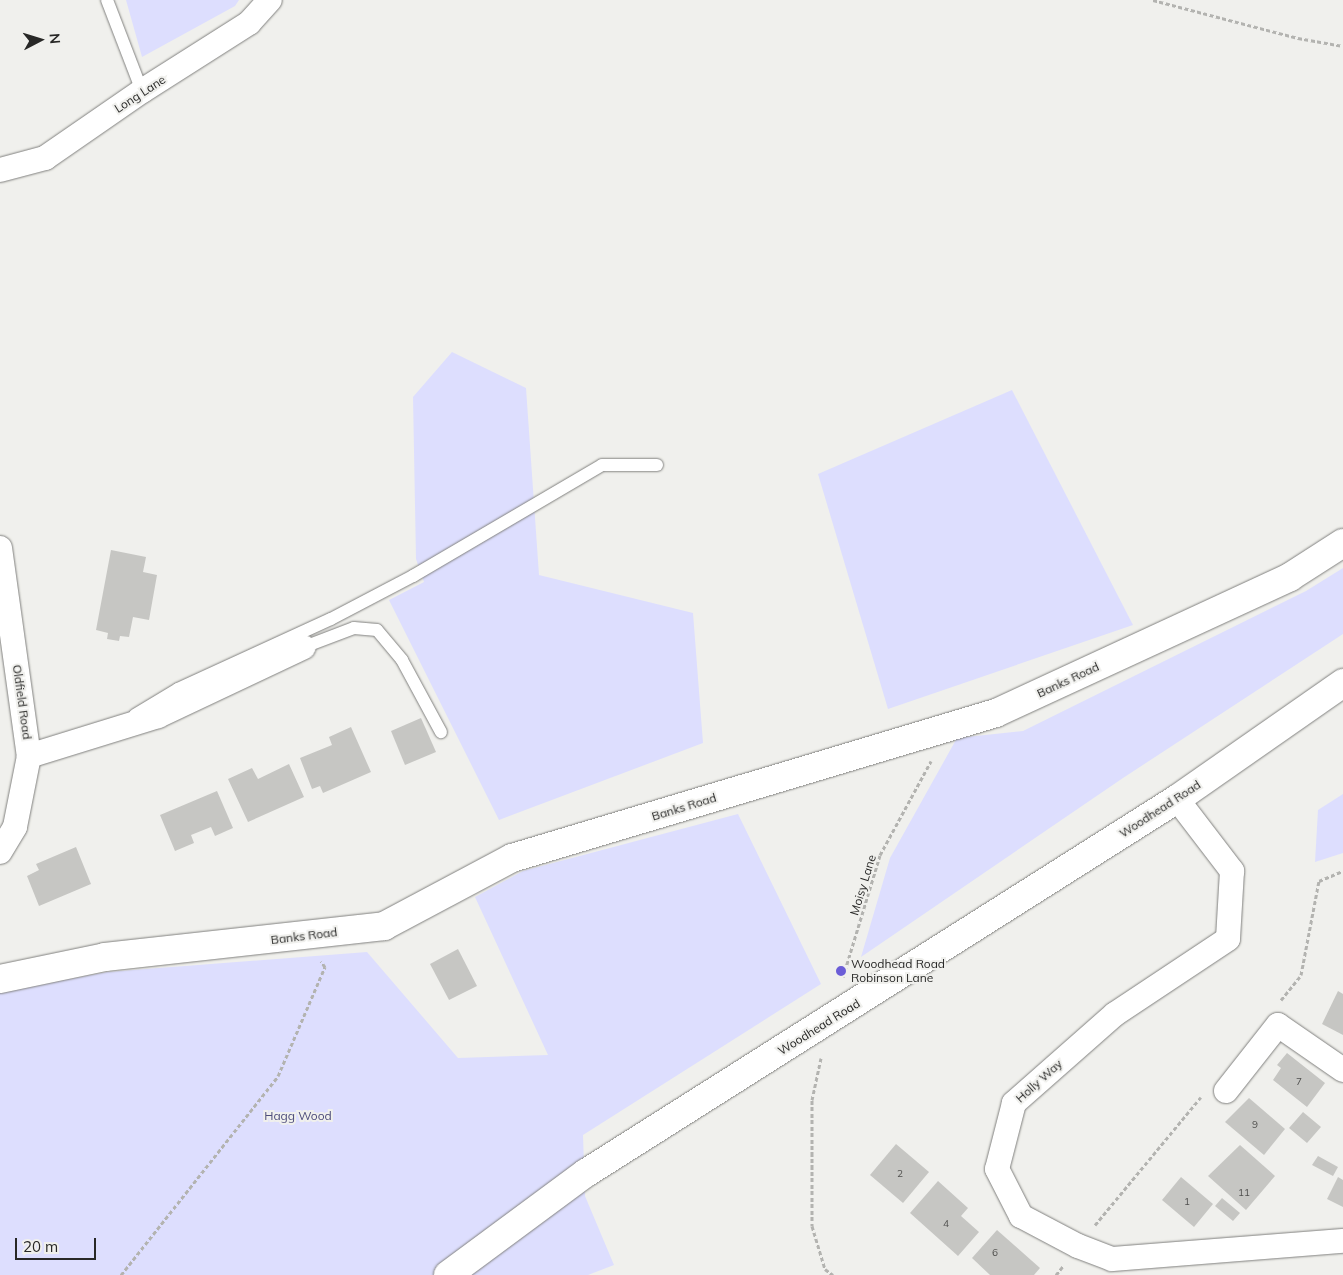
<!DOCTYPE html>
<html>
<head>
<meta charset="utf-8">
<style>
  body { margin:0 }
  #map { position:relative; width:1343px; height:1275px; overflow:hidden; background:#f0f0ed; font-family:Mulish,sans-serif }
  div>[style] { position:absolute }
  .green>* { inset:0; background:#dddefe }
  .building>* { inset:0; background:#c6c6c3 }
  .path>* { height:3px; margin-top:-1.5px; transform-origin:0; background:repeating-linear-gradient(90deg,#b3b3b0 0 4px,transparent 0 6.5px) }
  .roads { filter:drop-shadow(0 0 1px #80807e) drop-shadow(0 0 1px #80807e) }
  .lane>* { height:12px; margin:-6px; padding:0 6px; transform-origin:6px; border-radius:6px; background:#fff }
  .street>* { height:24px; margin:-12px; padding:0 12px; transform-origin:12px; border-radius:12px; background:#fff }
  .secondary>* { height:28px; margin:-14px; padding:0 14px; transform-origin:14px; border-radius:14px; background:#fff }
  .primary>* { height:28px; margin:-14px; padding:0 14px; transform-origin:14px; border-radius:14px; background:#fff }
  .dots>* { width:14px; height:14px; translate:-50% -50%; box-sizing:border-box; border:2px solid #f0f0ed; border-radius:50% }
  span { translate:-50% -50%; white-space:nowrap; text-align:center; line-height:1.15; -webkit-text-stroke:4px #f0f0ed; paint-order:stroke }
  .number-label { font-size:10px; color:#50504e }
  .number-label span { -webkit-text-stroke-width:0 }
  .street-label { font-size:12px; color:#282827 }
  .poi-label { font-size:12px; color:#282827 }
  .left { translate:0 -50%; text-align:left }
  .park-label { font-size:12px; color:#4d4c7b }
  .north { position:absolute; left:15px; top:15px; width:50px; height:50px; -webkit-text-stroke:4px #f0f0ed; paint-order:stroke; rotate:85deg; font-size:14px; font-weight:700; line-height:20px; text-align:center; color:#282827 }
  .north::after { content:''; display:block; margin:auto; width:18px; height:22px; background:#282827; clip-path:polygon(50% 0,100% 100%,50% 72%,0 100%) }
  .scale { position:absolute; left:15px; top:1238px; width:81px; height:22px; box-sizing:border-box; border:2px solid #282827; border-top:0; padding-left:6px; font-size:15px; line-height:18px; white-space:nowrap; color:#282827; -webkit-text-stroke:4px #f0f0ed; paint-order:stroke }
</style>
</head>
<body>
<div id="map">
  <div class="green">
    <i style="clip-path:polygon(126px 0,239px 0,235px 6px,142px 57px)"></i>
    <i style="clip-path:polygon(452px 352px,526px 388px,539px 575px,693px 613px,703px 743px,499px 820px,389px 600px,424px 582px,416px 559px,413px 397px)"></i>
    <i style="clip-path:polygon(1012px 390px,1133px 625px,888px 709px,818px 474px)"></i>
    <i style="clip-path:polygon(1343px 568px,1343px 634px,1123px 778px,861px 957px,890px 858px,957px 738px,1023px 731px,1306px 591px)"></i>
    <i style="clip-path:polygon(1343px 794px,1343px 853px,1315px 862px,1318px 810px)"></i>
    <i style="clip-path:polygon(738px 814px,821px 984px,583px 1135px,585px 1196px,614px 1265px,588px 1275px,0 1275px,0 992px,107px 972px,367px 952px,458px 1058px,548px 1055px,475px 897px,523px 871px)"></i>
  </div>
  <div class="building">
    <i style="clip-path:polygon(111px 550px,146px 557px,143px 572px,157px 575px,149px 620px,133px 617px,129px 637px,120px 636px,119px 641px,107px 639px,108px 633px,96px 630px)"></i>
    <i style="clip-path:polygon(421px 718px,436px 752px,405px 765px,391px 731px)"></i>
    <i style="clip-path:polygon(351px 727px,371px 772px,323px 793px,320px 786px,312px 789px,300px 758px,332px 745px,329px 737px)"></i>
    <i style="clip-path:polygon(289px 764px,304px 797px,248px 822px,228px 779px,252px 768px,258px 779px)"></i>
    <i style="clip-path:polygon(217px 791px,233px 828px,215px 836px,211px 827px,191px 835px,194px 843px,175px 851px,160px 815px)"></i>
    <i style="clip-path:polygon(76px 847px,91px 884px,39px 906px,27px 876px,39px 870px,36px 864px)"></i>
    <i style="clip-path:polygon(458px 949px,477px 986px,449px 1000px,430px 964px)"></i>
    <i style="clip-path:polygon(1338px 991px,1343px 994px,1343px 1035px,1322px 1024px)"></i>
    <i style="clip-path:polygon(1287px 1053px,1325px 1083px,1307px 1107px,1273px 1080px,1281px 1068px,1277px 1065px)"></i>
    <i style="clip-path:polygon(1249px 1098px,1285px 1129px,1264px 1155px,1225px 1122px)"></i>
    <i style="clip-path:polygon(1303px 1112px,1321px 1127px,1307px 1143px,1289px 1128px)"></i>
    <i style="clip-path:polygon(896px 1144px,929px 1172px,903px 1203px,870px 1175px)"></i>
    <i style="clip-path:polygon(1240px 1145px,1275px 1176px,1246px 1210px,1208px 1176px)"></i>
    <i style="clip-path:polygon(1318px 1156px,1338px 1167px,1333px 1176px,1312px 1165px)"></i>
    <i style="clip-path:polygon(1181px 1177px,1213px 1204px,1194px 1227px,1162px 1200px)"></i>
    <i style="clip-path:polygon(1338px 1177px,1343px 1180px,1343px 1207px,1327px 1199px)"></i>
    <i style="clip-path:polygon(938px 1181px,968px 1208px,961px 1216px,979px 1232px,958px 1256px,910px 1213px)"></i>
    <i style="clip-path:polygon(1222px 1198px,1240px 1213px,1233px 1221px,1215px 1206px)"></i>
    <i style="clip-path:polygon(997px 1230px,1040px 1268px,1034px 1275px,990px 1275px,972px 1258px)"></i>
  </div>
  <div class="path">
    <i style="left:1153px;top:0;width:150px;rotate:14.7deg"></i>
    <i style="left:1298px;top:38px;width:46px;rotate:10.1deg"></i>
    <i style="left:843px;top:977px;width:127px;rotate:-73.1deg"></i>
    <i style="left:880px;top:855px;width:107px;rotate:-61.5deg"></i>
    <i style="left:1281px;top:1000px;width:32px;rotate:-51deg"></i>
    <i style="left:1301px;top:975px;width:96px;rotate:-79.2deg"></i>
    <i style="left:1319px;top:881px;width:26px;rotate:-23deg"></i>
    <i style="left:821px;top:1058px;width:43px;rotate:102.1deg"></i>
    <i style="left:812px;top:1100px;width:126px;rotate:90deg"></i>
    <i style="left:812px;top:1226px;width:45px;rotate:73.2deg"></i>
    <i style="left:825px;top:1269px;width:10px;rotate:37deg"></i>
    <i style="left:1095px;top:1225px;width:166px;rotate:-50.4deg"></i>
    <i style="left:121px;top:1275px;width:253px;rotate:-51.7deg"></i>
    <i style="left:278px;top:1076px;width:119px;rotate:-66.7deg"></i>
    <i style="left:325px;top:967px;width:7px;rotate:-124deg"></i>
    <i style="left:1056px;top:1275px;width:11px;rotate:-52deg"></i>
  </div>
  <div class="roads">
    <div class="lane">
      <i style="left:107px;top:0;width:97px;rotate:69deg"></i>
      <i style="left:304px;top:647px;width:53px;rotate:-20.8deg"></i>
      <i style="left:354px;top:628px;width:23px;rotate:5deg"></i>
      <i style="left:377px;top:630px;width:39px;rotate:50deg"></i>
      <i style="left:402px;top:660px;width:82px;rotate:61.6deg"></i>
      <i style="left:135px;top:715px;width:50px;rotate:-31.2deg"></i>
      <i style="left:178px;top:689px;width:168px;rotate:-24.6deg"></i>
      <i style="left:331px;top:619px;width:93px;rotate:-27.7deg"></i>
      <i style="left:413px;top:576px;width:219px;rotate:-30.4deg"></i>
      <i style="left:602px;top:465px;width:55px"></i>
    </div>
    <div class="street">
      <i style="left:0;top:170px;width:47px;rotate:-14.9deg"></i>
      <i style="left:45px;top:158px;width:118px;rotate:-34.6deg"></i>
      <i style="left:142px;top:91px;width:127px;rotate:-32.4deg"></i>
      <i style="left:249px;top:23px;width:31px;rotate:-48deg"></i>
      <i style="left:0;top:548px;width:210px;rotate:82.1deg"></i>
      <i style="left:29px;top:756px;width:72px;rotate:101.2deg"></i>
      <i style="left:15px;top:827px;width:29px;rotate:121deg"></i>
      <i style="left:29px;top:756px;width:135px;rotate:-17.2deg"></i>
      <i style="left:158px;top:716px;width:161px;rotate:-25.3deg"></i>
      <i style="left:1177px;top:799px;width:91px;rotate:52.6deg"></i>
      <i style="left:1232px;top:871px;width:68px;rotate:93.4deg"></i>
      <i style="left:1228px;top:939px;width:136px;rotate:146.4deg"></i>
      <i style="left:1115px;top:1014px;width:135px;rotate:138.6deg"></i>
      <i style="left:1014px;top:1103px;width:68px;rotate:104.4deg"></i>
      <i style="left:997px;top:1169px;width:53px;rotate:62.9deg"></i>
      <i style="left:1021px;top:1216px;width:64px;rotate:27.8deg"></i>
      <i style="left:1078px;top:1246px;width:36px;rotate:21deg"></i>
      <i style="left:1112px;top:1259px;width:232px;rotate:-4.5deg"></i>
      <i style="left:1226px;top:1091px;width:84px;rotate:-51.8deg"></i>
      <i style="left:1278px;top:1025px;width:79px;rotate:34.7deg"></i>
    </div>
    <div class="secondary">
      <i style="left:0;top:979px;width:107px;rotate:-11.8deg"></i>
      <i style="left:105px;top:957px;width:281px;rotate:-6.3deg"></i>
      <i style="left:384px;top:926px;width:145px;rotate:-28deg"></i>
      <i style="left:512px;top:858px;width:505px;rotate:-16.68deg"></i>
      <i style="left:996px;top:713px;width:324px;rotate:-24.8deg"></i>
      <i style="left:1290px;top:577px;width:63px;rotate:-32.7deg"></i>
    </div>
    <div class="primary">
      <i style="left:448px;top:1275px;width:172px;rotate:-36.5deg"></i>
      <i style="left:586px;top:1173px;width:699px;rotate:-32.33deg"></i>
      <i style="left:1177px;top:799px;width:203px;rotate:-34.9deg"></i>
    </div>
  </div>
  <div class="dots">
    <i style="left:841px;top:971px;background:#6b5dd7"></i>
  </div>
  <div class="number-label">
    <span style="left:1299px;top:1082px">7</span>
    <span style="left:1255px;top:1125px">9</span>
    <span style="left:900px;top:1174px">2</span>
    <span style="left:1244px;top:1193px">11</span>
    <span style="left:1187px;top:1202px">1</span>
    <span style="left:946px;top:1224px">4</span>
    <span style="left:995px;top:1253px">6</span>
  </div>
  <div class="street-label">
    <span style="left:140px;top:94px;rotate:-33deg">Long Lane</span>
    <span style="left:1068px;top:680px;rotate:-25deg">Banks Road</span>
    <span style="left:22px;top:702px;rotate:82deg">Oldfield Road</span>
    <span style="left:684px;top:807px;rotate:-17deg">Banks Road</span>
    <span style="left:1160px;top:809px;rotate:-33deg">Woodhead Road</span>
    <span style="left:863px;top:885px;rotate:-73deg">Moisy Lane</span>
    <span style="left:304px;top:936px;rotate:-7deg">Banks Road</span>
    <span style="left:819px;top:1027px;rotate:-32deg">Woodhead Road</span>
    <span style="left:1039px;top:1081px;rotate:-42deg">Holly Way</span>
  </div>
  <div class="poi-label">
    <span class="left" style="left:851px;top:971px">Woodhead Road<br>Robinson Lane</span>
  </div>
  <div class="park-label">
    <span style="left:298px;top:1116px">Hagg Wood</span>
  </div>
  <div class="north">N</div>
  <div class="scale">20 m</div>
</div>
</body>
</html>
